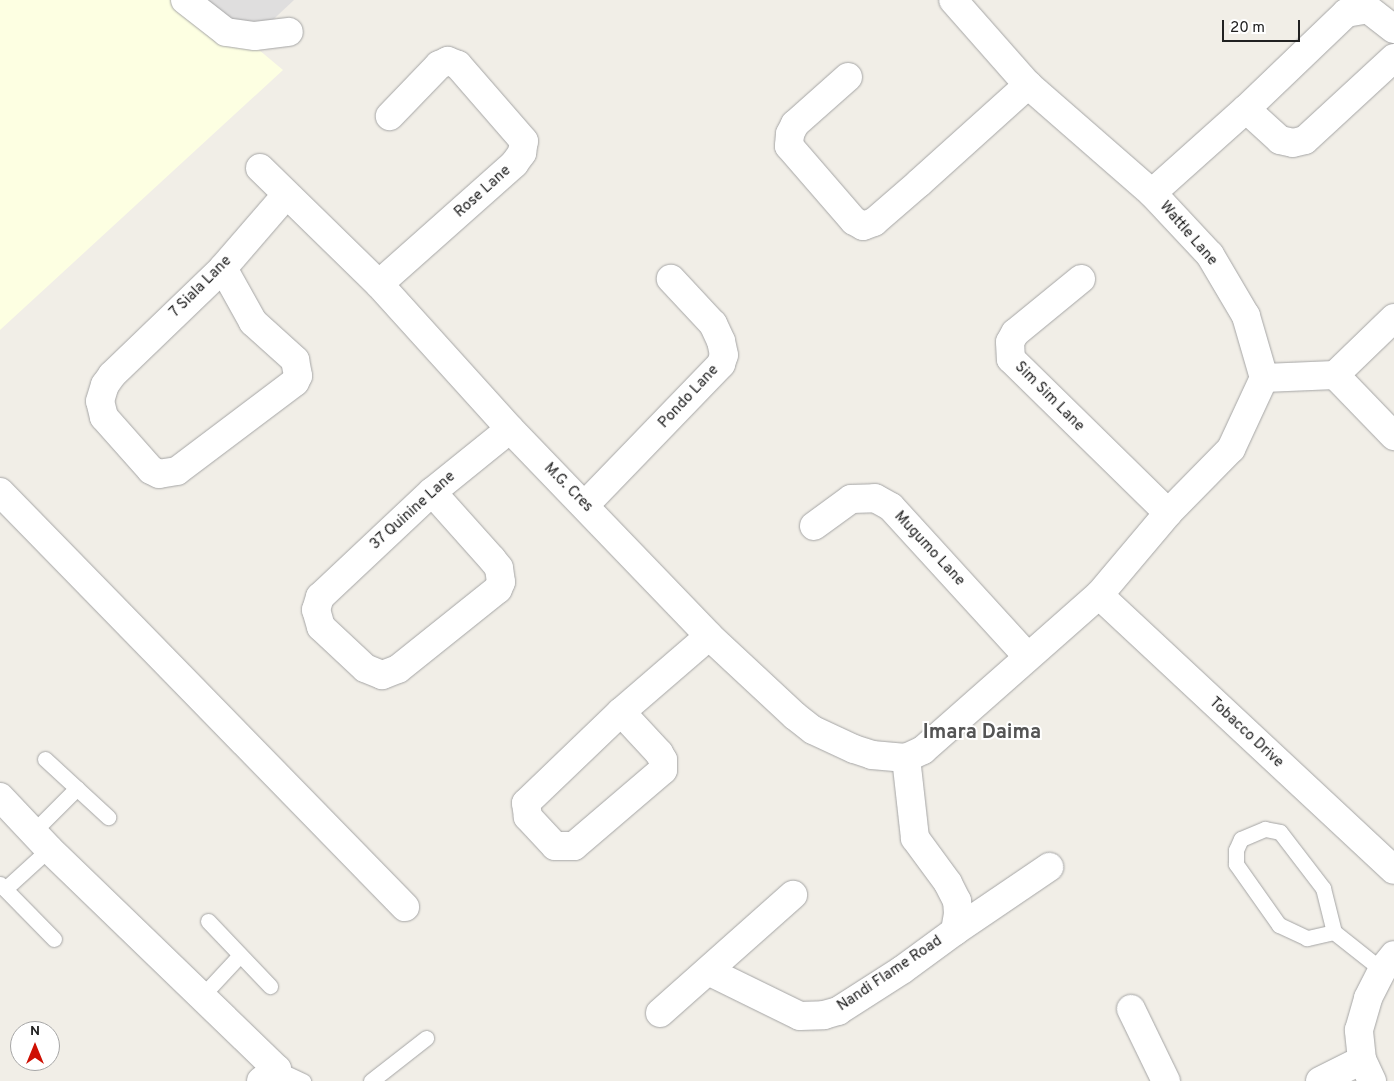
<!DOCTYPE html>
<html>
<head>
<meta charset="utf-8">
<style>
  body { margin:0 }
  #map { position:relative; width:1394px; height:1081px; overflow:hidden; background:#f1eee7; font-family:Overpass,sans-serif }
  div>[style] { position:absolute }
  .residential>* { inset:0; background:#dfdede }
  .education>* { inset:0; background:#fdffe2 }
  .roads { filter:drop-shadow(0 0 1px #a5a5a5) drop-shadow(0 0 1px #a5a5a5) }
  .service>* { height:15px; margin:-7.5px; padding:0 7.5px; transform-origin:7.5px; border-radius:7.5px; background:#fff }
  .minor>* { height:28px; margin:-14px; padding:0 14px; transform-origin:14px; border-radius:14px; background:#fff }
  span { translate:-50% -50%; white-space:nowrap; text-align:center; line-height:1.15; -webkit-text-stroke:4px #fff; paint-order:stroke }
  .street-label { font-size:15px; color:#212121 }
  .district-label { font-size:20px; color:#545454; font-weight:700 }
  .north { position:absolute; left:10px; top:1021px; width:50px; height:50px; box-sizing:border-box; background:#fff; border:1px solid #a6a6a6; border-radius:50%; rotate:0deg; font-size:14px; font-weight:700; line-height:20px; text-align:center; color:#212121 }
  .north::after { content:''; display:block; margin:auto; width:18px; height:22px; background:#ce1003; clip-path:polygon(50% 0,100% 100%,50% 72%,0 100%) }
  .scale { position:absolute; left:1222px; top:20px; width:78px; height:22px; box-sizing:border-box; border:2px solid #212121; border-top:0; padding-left:6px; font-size:15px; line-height:18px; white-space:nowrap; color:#212121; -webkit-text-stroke:4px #fff; paint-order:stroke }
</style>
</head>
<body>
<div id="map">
  <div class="residential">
    <i style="clip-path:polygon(186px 0,294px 0,245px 46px)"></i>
  </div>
  <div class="education">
    <i style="clip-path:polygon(0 0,199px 0,283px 70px,0 330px)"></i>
  </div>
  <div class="roads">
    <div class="service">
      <i style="left:45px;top:759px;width:86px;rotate:42.6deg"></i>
      <i style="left:33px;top:832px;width:62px;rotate:-45deg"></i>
      <i style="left:0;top:884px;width:77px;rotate:45.5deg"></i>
      <i style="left:5px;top:889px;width:59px;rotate:-42.3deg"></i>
      <i style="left:208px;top:921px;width:90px;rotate:46.4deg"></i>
      <i style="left:1334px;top:932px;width:28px;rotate:167deg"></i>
      <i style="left:1307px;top:938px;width:31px;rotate:-155deg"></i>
      <i style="left:1279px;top:925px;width:75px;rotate:-125.2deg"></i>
      <i style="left:1236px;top:864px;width:14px;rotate:-90deg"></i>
      <i style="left:1236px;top:850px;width:12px;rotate:-66deg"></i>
      <i style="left:1241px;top:839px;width:26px;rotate:-23deg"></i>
      <i style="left:1265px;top:829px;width:15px;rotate:11deg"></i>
      <i style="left:1280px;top:832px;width:71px;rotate:52.5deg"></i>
      <i style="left:1323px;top:888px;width:45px;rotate:76deg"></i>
      <i style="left:1334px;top:932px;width:61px;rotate:38.4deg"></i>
      <i style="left:201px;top:997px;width:57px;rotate:-47.1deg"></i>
      <i style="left:277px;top:1069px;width:29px;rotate:25deg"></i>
      <i style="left:371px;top:1081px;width:70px;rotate:-38deg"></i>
    </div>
    <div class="minor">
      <i style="left:185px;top:0;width:52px;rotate:38deg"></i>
      <i style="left:226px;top:32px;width:29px;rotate:8deg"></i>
      <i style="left:255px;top:36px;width:34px;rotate:-7deg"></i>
      <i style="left:848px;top:77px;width:71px;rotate:138.4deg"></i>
      <i style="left:795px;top:124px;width:11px;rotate:117deg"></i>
      <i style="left:790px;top:134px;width:12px;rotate:95deg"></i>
      <i style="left:789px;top:146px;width:99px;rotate:49.1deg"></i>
      <i style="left:854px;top:221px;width:10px;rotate:29deg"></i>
      <i style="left:863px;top:226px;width:12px;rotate:-20deg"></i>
      <i style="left:874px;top:222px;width:60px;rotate:-40.9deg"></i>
      <i style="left:919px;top:183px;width:147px;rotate:-42deg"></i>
      <i style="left:1246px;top:109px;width:46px;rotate:42.4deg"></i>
      <i style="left:1280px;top:140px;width:13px;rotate:13deg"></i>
      <i style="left:1293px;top:143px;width:12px;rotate:-14deg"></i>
      <i style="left:1305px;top:140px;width:121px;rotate:-42.7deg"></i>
      <i style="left:260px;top:168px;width:166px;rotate:44.3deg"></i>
      <i style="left:379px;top:284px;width:195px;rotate:47.9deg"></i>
      <i style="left:510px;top:429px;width:287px;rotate:46.1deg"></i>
      <i style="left:709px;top:636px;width:117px;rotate:42.9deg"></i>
      <i style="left:795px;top:716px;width:23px;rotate:38deg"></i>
      <i style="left:813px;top:730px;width:45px;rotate:24.9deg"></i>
      <i style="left:854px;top:749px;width:19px;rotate:18deg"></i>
      <i style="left:872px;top:755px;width:34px;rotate:5deg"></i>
      <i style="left:1152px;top:193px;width:126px;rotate:-41.8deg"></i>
      <i style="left:1246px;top:109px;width:139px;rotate:-43.8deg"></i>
      <i style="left:1346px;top:13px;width:22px;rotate:-10deg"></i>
      <i style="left:1368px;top:9px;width:33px;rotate:38deg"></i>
      <i style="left:223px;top:268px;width:62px;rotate:60.9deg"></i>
      <i style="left:253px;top:322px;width:57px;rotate:42.1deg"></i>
      <i style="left:295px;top:360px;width:16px;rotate:79deg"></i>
      <i style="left:298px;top:376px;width:7px;rotate:117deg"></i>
      <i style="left:295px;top:382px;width:148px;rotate:143deg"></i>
      <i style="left:177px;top:471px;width:18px;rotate:171deg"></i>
      <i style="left:159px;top:474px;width:9px;rotate:-153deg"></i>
      <i style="left:151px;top:470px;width:71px;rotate:-131.6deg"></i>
      <i style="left:104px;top:417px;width:16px;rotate:-104deg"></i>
      <i style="left:100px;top:401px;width:17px;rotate:-73deg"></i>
      <i style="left:105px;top:385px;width:12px;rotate:-55deg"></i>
      <i style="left:112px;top:375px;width:154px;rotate:-43.9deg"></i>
      <i style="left:223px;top:268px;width:96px;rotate:-49.2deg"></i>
      <i style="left:1081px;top:279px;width:85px;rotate:140.7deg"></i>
      <i style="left:1015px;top:333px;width:10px;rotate:119deg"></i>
      <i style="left:1010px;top:342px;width:17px;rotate:87deg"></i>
      <i style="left:1011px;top:359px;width:220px;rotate:44.4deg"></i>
      <i style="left:379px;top:284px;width:181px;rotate:-41.6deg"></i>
      <i style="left:514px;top:164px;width:14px;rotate:-54deg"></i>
      <i style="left:522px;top:153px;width:12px;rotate:-81deg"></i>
      <i style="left:524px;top:141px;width:101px;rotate:-131deg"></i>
      <i style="left:458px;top:65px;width:11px;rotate:-158deg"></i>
      <i style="left:448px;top:61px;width:10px;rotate:156deg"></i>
      <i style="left:439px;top:65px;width:71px;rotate:133.9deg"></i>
      <i style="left:1335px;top:375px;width:85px;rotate:46deg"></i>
      <i style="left:1264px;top:378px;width:71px;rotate:-2.4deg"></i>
      <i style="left:1335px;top:375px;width:82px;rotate:-44deg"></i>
      <i style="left:0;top:492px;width:580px;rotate:45.7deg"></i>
      <i style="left:432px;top:492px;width:90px;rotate:48.2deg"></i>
      <i style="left:492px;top:559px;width:11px;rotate:52deg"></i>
      <i style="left:499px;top:568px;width:14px;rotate:82deg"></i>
      <i style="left:501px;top:582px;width:8px;rotate:113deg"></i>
      <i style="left:498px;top:589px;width:128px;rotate:141.3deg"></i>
      <i style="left:398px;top:669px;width:17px;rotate:159deg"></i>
      <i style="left:382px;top:675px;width:18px;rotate:-158deg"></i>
      <i style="left:365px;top:668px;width:60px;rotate:-137deg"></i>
      <i style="left:321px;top:627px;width:18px;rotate:-106deg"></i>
      <i style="left:316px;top:610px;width:14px;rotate:-73deg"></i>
      <i style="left:320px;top:597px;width:154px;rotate:-43.2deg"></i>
      <i style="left:432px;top:492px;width:100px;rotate:-38.9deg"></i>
      <i style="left:585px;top:505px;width:196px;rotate:-46deg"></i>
      <i style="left:721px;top:364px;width:9px;rotate:-72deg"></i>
      <i style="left:724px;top:355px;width:14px;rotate:-102deg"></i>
      <i style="left:721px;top:341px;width:19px;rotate:-115deg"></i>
      <i style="left:713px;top:324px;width:62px;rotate:-133deg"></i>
      <i style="left:814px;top:526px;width:46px;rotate:-36.1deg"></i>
      <i style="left:851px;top:499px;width:24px;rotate:-2deg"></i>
      <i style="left:875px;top:498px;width:18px;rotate:29deg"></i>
      <i style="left:891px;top:507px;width:202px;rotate:47.6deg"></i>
      <i style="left:1099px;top:595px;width:403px;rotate:43deg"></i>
      <i style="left:621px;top:712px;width:56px;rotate:47.2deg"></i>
      <i style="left:659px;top:753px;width:8px;rotate:60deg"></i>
      <i style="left:663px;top:760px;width:10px;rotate:90deg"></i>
      <i style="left:663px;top:770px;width:117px;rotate:139.5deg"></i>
      <i style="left:574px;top:846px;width:19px;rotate:180deg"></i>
      <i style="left:555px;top:846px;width:40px;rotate:-133deg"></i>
      <i style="left:528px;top:817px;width:14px;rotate:-98deg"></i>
      <i style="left:526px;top:803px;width:132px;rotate:-43.8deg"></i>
      <i style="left:621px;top:712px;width:116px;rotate:-40.8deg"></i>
      <i style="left:906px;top:758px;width:19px;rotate:-25deg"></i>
      <i style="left:923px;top:750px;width:235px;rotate:-41.4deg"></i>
      <i style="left:1099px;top:595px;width:107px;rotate:-49.9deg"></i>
      <i style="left:1168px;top:513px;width:90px;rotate:-45.5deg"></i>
      <i style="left:1231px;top:449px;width:78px;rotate:-65.1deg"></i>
      <i style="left:1264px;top:378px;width:65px;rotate:-106.2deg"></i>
      <i style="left:1246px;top:316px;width:71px;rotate:-120.5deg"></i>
      <i style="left:1210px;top:255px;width:85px;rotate:-133.1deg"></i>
      <i style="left:1152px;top:193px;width:164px;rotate:-138.9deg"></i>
      <i style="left:1028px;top:85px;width:113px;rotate:-131.4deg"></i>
      <i style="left:0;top:797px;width:71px;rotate:46.7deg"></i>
      <i style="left:49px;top:849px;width:317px;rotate:44deg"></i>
      <i style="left:277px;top:1069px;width:20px;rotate:143deg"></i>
      <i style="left:955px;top:931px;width:114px;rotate:-34.2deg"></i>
      <i style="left:708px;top:971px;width:102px;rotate:26.1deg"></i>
      <i style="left:800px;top:1016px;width:24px;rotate:-2deg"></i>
      <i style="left:824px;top:1015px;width:15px;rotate:-16deg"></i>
      <i style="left:838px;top:1011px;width:76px;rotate:-32.6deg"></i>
      <i style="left:902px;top:970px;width:66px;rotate:-36.3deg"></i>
      <i style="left:955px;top:931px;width:17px;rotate:-80deg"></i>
      <i style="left:958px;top:914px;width:13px;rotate:-94deg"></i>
      <i style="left:957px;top:901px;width:20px;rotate:-117deg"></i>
      <i style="left:948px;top:883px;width:56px;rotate:-126.3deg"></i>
      <i style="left:915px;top:838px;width:81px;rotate:-96.4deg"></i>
      <i style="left:1131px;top:1009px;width:80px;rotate:64.1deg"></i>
      <i style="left:660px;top:1013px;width:178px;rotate:-41.6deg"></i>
      <i style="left:1320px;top:1081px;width:47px;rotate:-26.6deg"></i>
      <i style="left:1372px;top:1081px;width:23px;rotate:-115deg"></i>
      <i style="left:1362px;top:1060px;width:30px;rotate:-96deg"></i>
      <i style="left:1359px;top:1030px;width:33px;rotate:-74deg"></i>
      <i style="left:1368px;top:998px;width:31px;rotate:-63deg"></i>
      <i style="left:1382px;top:970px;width:19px;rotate:-51deg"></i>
    </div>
  </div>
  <div class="street-label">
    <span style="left:483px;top:192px;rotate:-42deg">Rose Lane</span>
    <span style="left:1188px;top:234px;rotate:49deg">Wattle Lane</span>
    <span style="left:201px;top:287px;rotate:-45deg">7 Siala Lane</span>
    <span style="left:689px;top:397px;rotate:-47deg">Pondo Lane</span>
    <span style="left:1049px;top:397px;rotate:45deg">Sim Sim Lane</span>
    <span style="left:568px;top:488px;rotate:45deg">M.G. Cres</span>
    <span style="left:413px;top:511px;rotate:-42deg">37 Quinine Lane</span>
    <span style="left:929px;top:549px;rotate:47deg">Mugumo Lane</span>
    <span style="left:1246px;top:733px;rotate:43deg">Tobacco Drive</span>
    <span style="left:890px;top:974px;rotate:-34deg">Nandi Flame Road</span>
  </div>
  <div class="district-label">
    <span style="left:982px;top:733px">Imara Daima</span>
  </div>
  <div class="north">N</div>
  <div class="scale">20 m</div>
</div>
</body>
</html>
